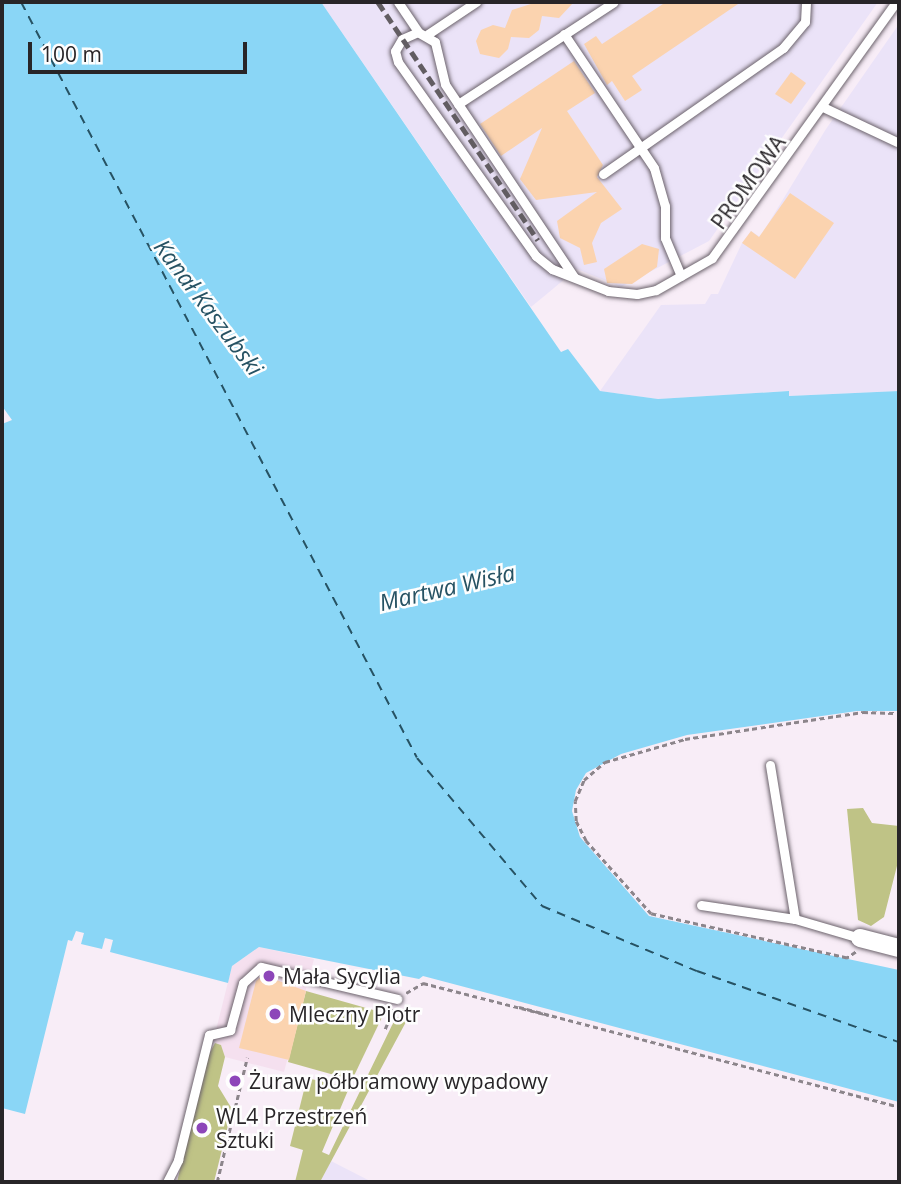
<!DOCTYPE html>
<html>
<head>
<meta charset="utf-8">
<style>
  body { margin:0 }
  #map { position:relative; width:901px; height:1184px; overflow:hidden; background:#f8edf7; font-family:"Open Sans",sans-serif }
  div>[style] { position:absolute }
  .commercial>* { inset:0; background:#f5e0ef }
  .industrial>* { inset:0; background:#ebe3f8 }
  .green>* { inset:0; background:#bfc386 }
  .water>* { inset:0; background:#8ad6f6 }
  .ferry>* { height:2px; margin-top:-1px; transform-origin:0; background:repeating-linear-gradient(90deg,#265263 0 9px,transparent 0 16px) }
  .building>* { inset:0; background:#fbd3af }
  .path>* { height:2.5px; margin-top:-1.25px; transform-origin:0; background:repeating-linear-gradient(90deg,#8c858b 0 5px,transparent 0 8.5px) }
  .roads { filter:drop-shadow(0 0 2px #6b626b) drop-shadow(0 0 2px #6b626b) }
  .service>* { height:9px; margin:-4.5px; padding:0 4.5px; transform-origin:4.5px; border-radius:4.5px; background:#fff }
  .minor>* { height:18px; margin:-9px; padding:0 9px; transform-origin:9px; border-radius:9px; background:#fff }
  .rail>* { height:4.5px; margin-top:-2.25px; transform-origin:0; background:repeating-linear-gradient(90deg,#625d62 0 10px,transparent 0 15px) }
  .dots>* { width:19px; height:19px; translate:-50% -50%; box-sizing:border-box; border:4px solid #fefefe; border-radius:50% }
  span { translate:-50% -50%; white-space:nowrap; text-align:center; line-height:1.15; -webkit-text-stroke:5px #fefefe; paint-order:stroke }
  .street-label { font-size:21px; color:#282528 }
  .poi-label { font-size:21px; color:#282528 }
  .left { translate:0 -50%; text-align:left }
  .water-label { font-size:23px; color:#265263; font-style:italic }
  .frame { position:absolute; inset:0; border:4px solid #282528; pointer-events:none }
  .scale { position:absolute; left:28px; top:42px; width:219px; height:32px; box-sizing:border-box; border:4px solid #282528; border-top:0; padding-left:9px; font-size:21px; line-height:24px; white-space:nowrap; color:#282528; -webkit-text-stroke:5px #fefefe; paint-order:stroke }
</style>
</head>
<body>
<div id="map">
  <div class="commercial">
    <i style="clip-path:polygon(259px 947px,314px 959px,284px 1072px,225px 1057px,221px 1045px,213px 1042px,232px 966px)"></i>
  </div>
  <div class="industrial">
    <i style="clip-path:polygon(321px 2px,878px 2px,709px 241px,621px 287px,577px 269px,531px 307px)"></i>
    <i style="clip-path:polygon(899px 24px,899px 391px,789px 396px,788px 391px,658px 399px,600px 391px,661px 305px,705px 304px,711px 294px,718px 294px,742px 243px,751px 231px,760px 237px,826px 129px)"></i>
    <i style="clip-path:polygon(331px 1161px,372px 1182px,320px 1182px)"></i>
  </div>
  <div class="green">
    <i style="clip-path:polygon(863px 808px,872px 823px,899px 826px,899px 858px,884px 917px,871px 926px,858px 920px,847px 809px)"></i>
    <i style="clip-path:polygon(306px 991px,384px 1013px,352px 1080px,288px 1062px)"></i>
    <i style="clip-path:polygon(396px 1017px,407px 1020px,320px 1182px,295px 1182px,303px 1150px,290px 1146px,307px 1078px,349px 1088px,322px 1152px,329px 1155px)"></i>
    <i style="clip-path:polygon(215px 1043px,221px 1045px,225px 1057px,218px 1086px,232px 1109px,214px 1182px,177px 1182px,206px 1060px)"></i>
  </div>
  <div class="water">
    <i style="clip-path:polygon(2px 2px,321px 2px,561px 352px,568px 349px,600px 391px,658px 399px,789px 391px,789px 396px,899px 391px,899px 711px,857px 711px,687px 735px,621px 754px,586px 773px,576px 790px,572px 811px,580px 837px,649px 916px,899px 970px,899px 1102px,423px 976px,419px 979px,259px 947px,232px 966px,228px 983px,110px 952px,113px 940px,105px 938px,102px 949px,81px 944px,84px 933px,76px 931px,72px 941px,68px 940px,25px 1114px,2px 1108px,2px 424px,12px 420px,2px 406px)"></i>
  </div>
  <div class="ferry">
    <i style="left:21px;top:2px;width:853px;rotate:62.35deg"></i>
    <i style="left:417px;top:758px;width:194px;rotate:49.8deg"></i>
    <i style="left:542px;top:906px;width:168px;rotate:22.8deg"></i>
    <i style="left:697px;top:971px;width:214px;rotate:19.4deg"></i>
  </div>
  <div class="building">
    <i style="clip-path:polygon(537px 2px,574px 2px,559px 18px,542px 16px,539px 30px,529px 38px,511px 37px,508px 49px,499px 58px,480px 54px,476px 41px,481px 30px,493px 25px,505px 28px,512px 10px)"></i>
    <i style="clip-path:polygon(666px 2px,741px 2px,632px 76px,642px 90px,625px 101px,612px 81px,607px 85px,584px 44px,596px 36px,602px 44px)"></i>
    <i style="clip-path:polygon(574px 61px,595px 93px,567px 111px,603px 165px,597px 177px,622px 209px,601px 223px,592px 243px,597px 262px,584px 265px,580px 248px,560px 238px,557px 221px,597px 192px,536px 200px,520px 179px,542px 128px,501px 156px,480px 124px)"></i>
    <i style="clip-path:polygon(791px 72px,806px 83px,791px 104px,775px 94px)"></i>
    <i style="clip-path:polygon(790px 193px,834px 223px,795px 279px,742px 243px,751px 231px,759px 237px)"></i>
    <i style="clip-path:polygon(642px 244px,659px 249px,657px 267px,632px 284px,607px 283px,604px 269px)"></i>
    <i style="clip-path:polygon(263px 975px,306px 991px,289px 1060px,239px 1048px,256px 981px)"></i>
  </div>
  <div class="path">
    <i style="left:856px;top:952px;width:11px;rotate:146deg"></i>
    <i style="left:847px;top:958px;width:201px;rotate:-167.3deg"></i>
    <i style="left:651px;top:914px;width:98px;rotate:-131.7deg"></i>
    <i style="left:586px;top:841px;width:22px;rotate:-117deg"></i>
    <i style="left:576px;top:821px;width:20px;rotate:-93deg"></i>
    <i style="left:575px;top:801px;width:23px;rotate:-67deg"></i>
    <i style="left:584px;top:780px;width:28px;rotate:-41deg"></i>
    <i style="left:605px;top:762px;width:83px;rotate:-16deg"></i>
    <i style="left:685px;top:739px;width:180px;rotate:-8.6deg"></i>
    <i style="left:863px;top:712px;width:36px;rotate:2deg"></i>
    <i style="left:406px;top:993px;width:20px;rotate:-30deg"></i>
    <i style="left:423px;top:983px;width:130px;rotate:14.3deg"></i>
    <i style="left:519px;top:1007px;width:393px;rotate:14.7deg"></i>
    <i style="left:385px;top:1029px;width:23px;rotate:-67deg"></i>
    <i style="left:217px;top:1182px;width:128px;rotate:-76.4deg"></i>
  </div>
  <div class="roads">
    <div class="service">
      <i style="left:398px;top:2px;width:36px;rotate:56deg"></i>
      <i style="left:428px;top:34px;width:58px;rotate:-33.7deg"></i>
      <i style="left:564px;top:34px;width:161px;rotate:56.1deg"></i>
      <i style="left:654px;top:168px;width:40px;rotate:74deg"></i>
      <i style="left:665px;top:206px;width:32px;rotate:90deg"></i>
      <i style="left:665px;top:238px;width:41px;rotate:67.2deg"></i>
      <i style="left:458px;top:104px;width:186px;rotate:-33.2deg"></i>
      <i style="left:823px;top:107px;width:82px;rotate:25.3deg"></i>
      <i style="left:603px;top:174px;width:220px;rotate:-35deg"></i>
      <i style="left:783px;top:48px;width:34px;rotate:-50deg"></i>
      <i style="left:805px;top:22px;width:20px;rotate:-87deg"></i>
      <i style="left:574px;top:277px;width:232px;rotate:-123.8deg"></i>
      <i style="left:445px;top:84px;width:43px;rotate:-103.4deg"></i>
      <i style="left:435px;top:42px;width:20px;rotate:-150deg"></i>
      <i style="left:418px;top:32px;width:17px;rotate:156deg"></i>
      <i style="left:402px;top:39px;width:14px;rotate:120deg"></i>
      <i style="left:395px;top:51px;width:11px;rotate:75deg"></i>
      <i style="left:398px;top:62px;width:238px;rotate:54.6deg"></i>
      <i style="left:536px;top:256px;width:21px;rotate:39deg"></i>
      <i style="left:552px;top:269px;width:60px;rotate:21.4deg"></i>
      <i style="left:608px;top:291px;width:29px;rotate:6deg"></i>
      <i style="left:637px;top:294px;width:19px;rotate:-12deg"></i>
      <i style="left:656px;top:290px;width:64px;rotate:-29.7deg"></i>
      <i style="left:712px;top:258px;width:315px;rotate:-54.3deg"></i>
      <i style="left:770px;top:765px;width:156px;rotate:80.8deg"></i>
      <i style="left:701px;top:905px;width:95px;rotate:8.5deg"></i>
      <i style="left:795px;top:919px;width:68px;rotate:16.3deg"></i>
      <i style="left:167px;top:1182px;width:25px;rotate:-63deg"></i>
      <i style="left:178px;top:1160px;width:129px;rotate:-76.1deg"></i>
      <i style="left:209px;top:1035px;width:22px;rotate:-13deg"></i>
      <i style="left:230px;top:1030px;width:49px;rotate:-74.5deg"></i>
      <i style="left:243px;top:983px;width:24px;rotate:-42deg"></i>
      <i style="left:261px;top:967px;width:140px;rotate:13.2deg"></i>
    </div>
    <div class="minor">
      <i style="left:860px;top:938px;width:40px;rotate:14.4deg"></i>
    </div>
  </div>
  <div class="rail">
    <i style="left:378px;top:2px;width:287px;rotate:56.1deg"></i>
  </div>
  <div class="dots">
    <i style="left:269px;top:976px;background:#8d46b9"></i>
    <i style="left:275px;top:1014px;background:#8d46b9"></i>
    <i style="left:235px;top:1081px;background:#8d46b9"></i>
    <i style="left:202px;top:1128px;background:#8d46b9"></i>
  </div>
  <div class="street-label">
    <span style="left:748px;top:182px;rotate:-54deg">PROMOWA</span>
  </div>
  <div class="poi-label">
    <span class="left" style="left:283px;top:976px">Mała Sycylia</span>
    <span class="left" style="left:289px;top:1014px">Mleczny Piotr</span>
    <span class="left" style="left:249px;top:1081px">Żuraw półbramowy wypadowy</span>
    <span class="left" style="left:216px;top:1128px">WL4 Przestrzeń<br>Sztuki</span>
  </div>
  <div class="water-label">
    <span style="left:209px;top:307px;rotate:53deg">Kanał Kaszubski</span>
    <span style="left:447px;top:587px;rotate:-13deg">Martwa Wisła</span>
  </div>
  <div class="frame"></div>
  <div class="scale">100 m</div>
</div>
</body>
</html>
